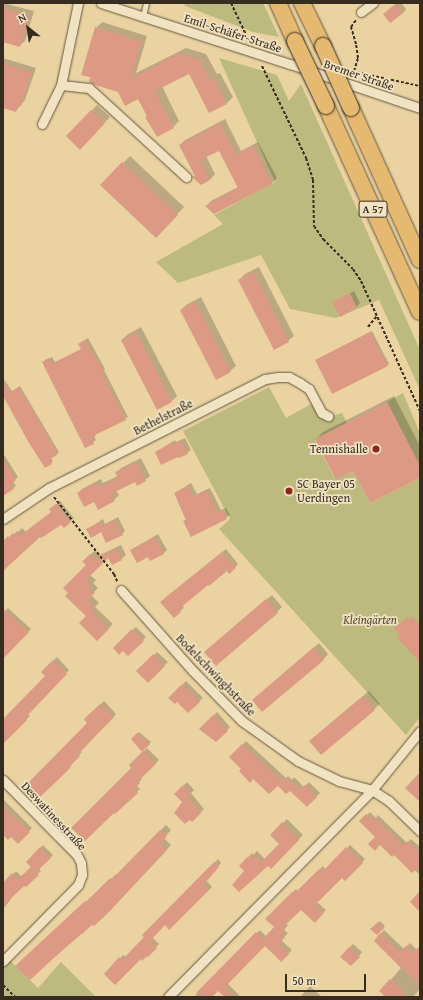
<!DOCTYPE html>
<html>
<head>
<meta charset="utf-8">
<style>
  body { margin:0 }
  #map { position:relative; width:423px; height:1000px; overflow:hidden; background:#ead3a1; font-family:"Gentium Book Plus",serif }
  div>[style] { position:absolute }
  .green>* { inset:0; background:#bdba80 }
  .shadow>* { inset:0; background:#0003 }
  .building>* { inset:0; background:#dc9984 }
  .path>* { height:2px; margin-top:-1px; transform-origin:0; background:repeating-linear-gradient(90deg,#372c21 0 3px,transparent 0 5px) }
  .roads { filter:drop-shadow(0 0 1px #645641) drop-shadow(0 0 1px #645641) }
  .service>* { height:4.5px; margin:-2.25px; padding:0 2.25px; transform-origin:2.25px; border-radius:2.25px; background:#f1e2c2 }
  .minor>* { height:9px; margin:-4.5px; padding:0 4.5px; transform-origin:4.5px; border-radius:4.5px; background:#f1e2c2 }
  .motorway>* { height:16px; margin:-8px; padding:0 8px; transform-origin:8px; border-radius:8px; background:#e5ba70 }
  .bridges { filter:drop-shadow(0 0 1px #372c21) drop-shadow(0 0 1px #372c21) }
  .motorway-bridge>* { height:16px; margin:-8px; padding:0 8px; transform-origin:8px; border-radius:8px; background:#e5ba70 }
  .dots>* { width:11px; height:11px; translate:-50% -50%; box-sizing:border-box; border:2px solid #f1e2c2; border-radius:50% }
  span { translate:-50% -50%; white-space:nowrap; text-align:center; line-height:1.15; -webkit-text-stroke:3.5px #f1e2c2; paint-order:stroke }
  .shield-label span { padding:1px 3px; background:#f1e2c2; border:1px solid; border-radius:3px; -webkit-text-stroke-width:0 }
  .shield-label { font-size:11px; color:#372c21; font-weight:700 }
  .street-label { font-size:12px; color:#372c21 }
  .poi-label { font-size:12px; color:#372c21 }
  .right { translate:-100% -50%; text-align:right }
  .left { translate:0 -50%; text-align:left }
  .park-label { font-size:12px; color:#524834; font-style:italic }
  .frame { position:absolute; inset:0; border:4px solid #372c21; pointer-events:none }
  .north { position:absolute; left:8px; top:8px; width:40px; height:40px; -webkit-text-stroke:3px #f1e2c2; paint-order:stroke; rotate:330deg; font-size:11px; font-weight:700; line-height:16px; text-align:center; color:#372c21 }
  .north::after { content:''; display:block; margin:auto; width:14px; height:18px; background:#372c21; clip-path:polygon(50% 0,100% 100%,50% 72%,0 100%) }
  .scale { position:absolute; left:285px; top:974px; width:81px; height:18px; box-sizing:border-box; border:2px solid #372c21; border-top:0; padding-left:5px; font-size:12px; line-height:14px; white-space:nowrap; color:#372c21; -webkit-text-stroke:3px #f1e2c2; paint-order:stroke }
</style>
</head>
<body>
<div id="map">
  <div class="green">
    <i style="clip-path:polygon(184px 3px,263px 3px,279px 37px,253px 32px,185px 6px)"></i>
    <i style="clip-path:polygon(219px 58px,277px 75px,289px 101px,301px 84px,420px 350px,420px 390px,379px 300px,336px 318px,290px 309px,261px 255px,178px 283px,156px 262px,223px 224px,214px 215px,275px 182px)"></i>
    <i style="clip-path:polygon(269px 387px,286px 418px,311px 404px,318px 414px,326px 418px,342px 413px,347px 423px,315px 440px,335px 479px,353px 471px,370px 503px,420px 478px,420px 717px,406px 735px,219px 529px,230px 519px,183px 431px)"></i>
    <i style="clip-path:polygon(403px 393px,420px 433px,420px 466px,387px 402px)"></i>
    <i style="clip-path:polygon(3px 954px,38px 988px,61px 962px,96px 997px,3px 997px)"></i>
  </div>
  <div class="shadow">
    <i style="clip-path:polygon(3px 3px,34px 11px,25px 41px,19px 46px,3px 41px)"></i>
    <i style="clip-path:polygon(397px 3px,401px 3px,406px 9px,403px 13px,388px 10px)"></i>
    <i style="clip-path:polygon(102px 22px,147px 36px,136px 73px,186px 48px,206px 54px,217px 74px,220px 73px,233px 97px,227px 103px,210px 112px,189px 72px,162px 86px,179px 121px,173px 127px,148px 116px,96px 28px)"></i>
    <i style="clip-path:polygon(3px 58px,36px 68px,25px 100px,16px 111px,3px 84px)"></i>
    <i style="clip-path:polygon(97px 105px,110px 117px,80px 149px,68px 136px)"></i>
    <i style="clip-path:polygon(225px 119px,241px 151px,258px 142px,277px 178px,272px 183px,214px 213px,206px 206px,211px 201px,238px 187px,219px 149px,206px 156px,215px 174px,210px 180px,195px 176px,180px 145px,185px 140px)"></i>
    <i style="clip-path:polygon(130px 156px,184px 207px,163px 230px,102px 185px)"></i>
    <i style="clip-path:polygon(259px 267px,294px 336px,288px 341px,239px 280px,245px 274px)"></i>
    <i style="clip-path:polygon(354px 291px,360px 303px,356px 307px,334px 303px)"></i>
    <i style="clip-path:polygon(201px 297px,236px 366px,230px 371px,181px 310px,186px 305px)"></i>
    <i style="clip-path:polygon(141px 327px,177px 396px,172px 401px,122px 340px,127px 335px)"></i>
    <i style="clip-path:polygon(372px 331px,389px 364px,387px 365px,318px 359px)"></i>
    <i style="clip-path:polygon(88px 338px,105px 369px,104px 370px,128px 417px,97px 433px,94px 436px,96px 440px,85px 447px,45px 360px,52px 357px,55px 362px,82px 349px,79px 344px)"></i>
    <i style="clip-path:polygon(3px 378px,12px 391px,20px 386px,59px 452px,51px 458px,53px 461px,45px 466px,3px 395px)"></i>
    <i style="clip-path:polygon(394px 396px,420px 446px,420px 477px,354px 470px,316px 439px,323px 432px)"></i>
    <i style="clip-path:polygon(185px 438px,191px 450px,187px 453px,178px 455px,156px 452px,175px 440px,176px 442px)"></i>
    <i style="clip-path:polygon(3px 453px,18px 477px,13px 481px,16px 486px,13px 488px,3px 491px)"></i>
    <i style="clip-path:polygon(141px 458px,150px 476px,145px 480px,135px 481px,116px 491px,119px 495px,114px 500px,94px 501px,78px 494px,82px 489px,101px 479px,103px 483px,118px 476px,116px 473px,121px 468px)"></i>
    <i style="clip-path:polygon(191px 483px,197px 494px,210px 488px,221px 510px,226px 508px,230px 515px,192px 536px,184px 521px,187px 519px,175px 493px)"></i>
    <i style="clip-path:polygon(60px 501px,74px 518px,64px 527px,61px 524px,40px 535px,5px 568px,3px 573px,3px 543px,13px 533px,15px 535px,22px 528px,26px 532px,52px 512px,54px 506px)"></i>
    <i style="clip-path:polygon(118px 517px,125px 531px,122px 534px,88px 529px,103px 519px,105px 524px)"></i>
    <i style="clip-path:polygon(158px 534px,167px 550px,163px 554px,131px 550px)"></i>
    <i style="clip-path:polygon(121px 545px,126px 555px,121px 559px,109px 556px,90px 575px,96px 580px,93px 583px,98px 588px,91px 595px,99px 603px,95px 607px,113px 624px,97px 640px,87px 616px,67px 596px,87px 565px,84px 562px,95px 550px,100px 555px)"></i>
    <i style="clip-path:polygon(226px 549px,238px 564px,235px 567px,227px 570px,208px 584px,182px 605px,184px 608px,180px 611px,165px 598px)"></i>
    <i style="clip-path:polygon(272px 595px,282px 607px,277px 612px,211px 647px)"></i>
    <i style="clip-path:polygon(8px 608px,31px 629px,4px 656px,3px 613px)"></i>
    <i style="clip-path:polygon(136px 627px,146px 637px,128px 655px,123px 649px,114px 648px)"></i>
    <i style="clip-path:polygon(319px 643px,328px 654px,323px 660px,253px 700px)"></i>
    <i style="clip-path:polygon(157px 652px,168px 662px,148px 681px,138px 671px)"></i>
    <i style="clip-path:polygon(57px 657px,69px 670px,27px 714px,30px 716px,3px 742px,3px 720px,46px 676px,42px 672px)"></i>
    <i style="clip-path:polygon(186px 681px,203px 698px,188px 712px,177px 700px,170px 698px)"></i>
    <i style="clip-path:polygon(369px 691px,380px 704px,374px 709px,316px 736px)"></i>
    <i style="clip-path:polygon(104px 701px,116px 714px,81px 751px,82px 752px,72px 762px,73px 763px,40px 796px,89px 723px,86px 719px)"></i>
    <i style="clip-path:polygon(217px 712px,230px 727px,216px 741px,201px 728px)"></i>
    <i style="clip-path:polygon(139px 732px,151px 742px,142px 750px,132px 739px)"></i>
    <i style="clip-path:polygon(246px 741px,286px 778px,288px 776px,292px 780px,294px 777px,304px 787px,309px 782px,320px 793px,307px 806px,290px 789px,242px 769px,230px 757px)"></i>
    <i style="clip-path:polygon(147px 748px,159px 760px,141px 778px,142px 779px,136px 785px,140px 789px,115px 813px,133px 768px,130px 765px)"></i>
    <i style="clip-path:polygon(187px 782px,194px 790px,191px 793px,204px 809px,192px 821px,183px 802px,175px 794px)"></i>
    <i style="clip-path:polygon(3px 799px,32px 828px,18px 842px,11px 835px,3px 834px)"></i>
    <i style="clip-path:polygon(370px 812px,376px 818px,378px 815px,407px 843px,411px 839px,420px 847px,420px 875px,361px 821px)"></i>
    <i style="clip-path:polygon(287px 819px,303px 835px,271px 867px,268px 865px,245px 871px,240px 866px,252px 853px,253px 855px,257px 851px,265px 859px,280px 844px,271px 835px)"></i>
    <i style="clip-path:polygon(166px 825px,171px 830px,164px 838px,171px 845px,112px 907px,55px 957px,53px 955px,22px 961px,91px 897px,92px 898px,116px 874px,117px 875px)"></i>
    <i style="clip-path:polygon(43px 845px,53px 855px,39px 869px,41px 871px,10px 898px,11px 899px,3px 909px,3px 884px,16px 871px,22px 877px,32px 867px,27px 862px)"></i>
    <i style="clip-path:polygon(350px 845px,365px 859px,345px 880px,342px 876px,317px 902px,326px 910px,315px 922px,301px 908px,286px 923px,288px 925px,284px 930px,288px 933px,281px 940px,292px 950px,281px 961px,265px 945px,227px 983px,239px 995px,238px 997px,227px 997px,218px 990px,211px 997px,194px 997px,260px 930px,267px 937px,276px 927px,267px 919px,296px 889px,298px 891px,323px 866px,326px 870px)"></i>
    <i style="clip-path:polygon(218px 859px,221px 863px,206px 880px,212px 887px,169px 928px,165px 924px,152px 937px,159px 944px,148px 955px,105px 974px,123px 955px,126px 957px,146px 937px,144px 935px)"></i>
    <i style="clip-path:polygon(380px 921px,385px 926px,377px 934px,372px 929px)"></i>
    <i style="clip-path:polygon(384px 930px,404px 949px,410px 943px,417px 950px,420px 945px,420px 989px,413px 997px,382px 997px,385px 994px,381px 991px,401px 968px,375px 941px)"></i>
    <i style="clip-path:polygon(353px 944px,362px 952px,355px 961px,349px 948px)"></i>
    <i style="clip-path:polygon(310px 986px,322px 997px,300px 997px)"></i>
  </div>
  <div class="building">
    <i style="clip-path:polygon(396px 4px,403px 13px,390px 23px,383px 14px)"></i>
    <i style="clip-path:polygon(3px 8px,29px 16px,20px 47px,3px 42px)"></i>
    <i style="clip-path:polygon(95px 27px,142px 42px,131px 78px,179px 53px,200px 60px,210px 80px,214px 78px,227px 104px,209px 113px,189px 74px,155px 91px,174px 128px,157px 137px,145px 117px,147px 116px,138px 99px,125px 106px,118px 92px,95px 85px,89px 82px,90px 77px,81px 75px)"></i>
    <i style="clip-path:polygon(3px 64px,32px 72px,21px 106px,18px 105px,16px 112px,3px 108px)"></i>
    <i style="clip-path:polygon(91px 110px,105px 123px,80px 150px,66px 136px)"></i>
    <i style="clip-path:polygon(220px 123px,236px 155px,253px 146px,272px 184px,214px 214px,205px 206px,238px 188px,219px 151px,200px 160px,210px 180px,201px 185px,192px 177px,195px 176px,179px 145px)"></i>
    <i style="clip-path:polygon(122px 162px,178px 215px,156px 238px,100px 185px)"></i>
    <i style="clip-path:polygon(253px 272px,289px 342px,274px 350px,238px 280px)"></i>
    <i style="clip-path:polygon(350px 293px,357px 308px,340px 317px,332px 302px)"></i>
    <i style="clip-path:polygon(195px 302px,231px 372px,216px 380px,180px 310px)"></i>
    <i style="clip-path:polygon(136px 332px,172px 402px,157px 410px,121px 340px)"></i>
    <i style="clip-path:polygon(370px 332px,388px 366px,332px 394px,315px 360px)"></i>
    <i style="clip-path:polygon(85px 340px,104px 372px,102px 373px,126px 420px,97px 434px,92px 439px,94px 444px,85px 448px,42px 362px,49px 358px,52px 364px,81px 349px,78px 344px)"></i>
    <i style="clip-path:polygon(3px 381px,11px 392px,19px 387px,58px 454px,50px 459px,52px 464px,45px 468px,29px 443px,3px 396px)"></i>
    <i style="clip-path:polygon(387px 402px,420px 466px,420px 478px,370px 503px,353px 471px,336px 480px,315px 439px)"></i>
    <i style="clip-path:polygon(181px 441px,188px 454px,179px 458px,178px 457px,161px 465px,155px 452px,171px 443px,172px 445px)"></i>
    <i style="clip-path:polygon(3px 459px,16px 480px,11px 484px,14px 489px,3px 496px)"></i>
    <i style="clip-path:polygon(136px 462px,146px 481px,137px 486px,135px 482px,111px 494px,115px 501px,98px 510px,94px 502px,84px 507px,77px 493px,96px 483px,98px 487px,118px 478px,115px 472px)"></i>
    <i style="clip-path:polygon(188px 486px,193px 497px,206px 490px,218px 513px,223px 510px,227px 519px,191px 537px,183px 521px,186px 520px,174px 493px)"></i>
    <i style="clip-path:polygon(56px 504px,70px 523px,64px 528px,61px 525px,41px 538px,40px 537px,3px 571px,3px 541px,8px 536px,10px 538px,17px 531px,21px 535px,51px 512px,49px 509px)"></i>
    <i style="clip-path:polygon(115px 520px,123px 535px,106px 543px,101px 532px,91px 538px,86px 529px,100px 522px,102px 526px)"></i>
    <i style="clip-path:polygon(155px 537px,164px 554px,150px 561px,148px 557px,137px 563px,130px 550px)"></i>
    <i style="clip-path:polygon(116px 548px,122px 560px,112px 565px,108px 558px,86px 580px,92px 585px,89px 588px,95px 593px,87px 600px,95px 608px,92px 612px,109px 629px,97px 641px,79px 623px,86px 616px,65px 596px,68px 593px,63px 588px,86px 565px,82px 562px,90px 554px,96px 559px)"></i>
    <i style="clip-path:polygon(222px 552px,236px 568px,229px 574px,227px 571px,209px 586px,208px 585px,179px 609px,181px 612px,174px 618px,160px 602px)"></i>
    <i style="clip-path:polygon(266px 599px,278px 613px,216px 666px,204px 652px)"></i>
    <i style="clip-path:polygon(3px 609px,29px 632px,3px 659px)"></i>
    <i style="clip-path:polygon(408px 617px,410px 620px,412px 617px,420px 625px,420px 662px,397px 638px,400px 635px,394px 628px)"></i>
    <i style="clip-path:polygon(132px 629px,144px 641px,128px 656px,123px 651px,119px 655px,113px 648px)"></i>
    <i style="clip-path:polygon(313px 648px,324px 660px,262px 712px,252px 700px)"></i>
    <i style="clip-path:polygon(153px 654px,165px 666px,148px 683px,136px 671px)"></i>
    <i style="clip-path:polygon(53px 660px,67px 674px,25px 718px,27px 720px,3px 744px,3px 719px,45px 676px,41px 672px)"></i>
    <i style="clip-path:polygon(182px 684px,200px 702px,188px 713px,177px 702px,175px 704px,168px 698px)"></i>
    <i style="clip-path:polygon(363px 696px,375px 710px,321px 755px,309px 741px)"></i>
    <i style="clip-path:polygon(100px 704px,114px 717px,78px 754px,80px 756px,70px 766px,71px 767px,59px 779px,40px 797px,35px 792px,30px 798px,23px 790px,28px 785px,27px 784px,87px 723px,84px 719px)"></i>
    <i style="clip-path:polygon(213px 715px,228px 731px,216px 742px,199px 729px)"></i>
    <i style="clip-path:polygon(137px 733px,150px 744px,142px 752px,131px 739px)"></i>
    <i style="clip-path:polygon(242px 744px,282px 781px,284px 778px,288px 782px,290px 780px,300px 789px,305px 785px,317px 797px,307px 807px,290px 791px,286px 794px,278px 786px,269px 794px,253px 779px,250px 783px,239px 771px,241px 769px,229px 757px)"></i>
    <i style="clip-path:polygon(143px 751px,156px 764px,138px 781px,140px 783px,134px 789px,138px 793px,115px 814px,114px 813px,85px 841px,71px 828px,131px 768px,129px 765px)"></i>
    <i style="clip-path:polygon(420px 772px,420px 802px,405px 788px)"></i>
    <i style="clip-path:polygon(183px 785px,191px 794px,188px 797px,201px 813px,192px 822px,190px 820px,185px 824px,174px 813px,182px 802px,174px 794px)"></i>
    <i style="clip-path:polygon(3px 807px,30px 832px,18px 844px,11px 837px,8px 840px,3px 835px)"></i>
    <i style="clip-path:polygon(366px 814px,372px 820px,375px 817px,403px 846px,408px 841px,420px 853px,420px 865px,412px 873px,394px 855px,392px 857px,380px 845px,375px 851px,368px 844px,375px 837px,359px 821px)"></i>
    <i style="clip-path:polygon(282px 822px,299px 840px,271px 869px,268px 866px,239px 892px,232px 885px,244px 871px,239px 866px,247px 857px,248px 858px,252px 854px,261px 862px,279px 844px,270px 835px)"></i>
    <i style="clip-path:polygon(160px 830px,167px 836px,160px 843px,167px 850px,107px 914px,94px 926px,92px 925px,82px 934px,81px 933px,30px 980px,15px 966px,85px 901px,86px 902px,110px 878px,112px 879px)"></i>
    <i style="clip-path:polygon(40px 847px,51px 858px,36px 872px,39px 875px,26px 887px,24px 886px,3px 906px,3px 883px,12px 873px,18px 879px,31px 867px,26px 862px)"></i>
    <i style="clip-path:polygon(346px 847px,363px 863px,345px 881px,342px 878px,314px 906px,323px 914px,315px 923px,301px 910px,283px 927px,285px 929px,281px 934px,285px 937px,279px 944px,289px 954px,281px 962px,265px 946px,225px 987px,235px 997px,225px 997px,218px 991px,212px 997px,201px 997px,196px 993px,256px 932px,263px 939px,274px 927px,265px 919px,292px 892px,294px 894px,319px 869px,322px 872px)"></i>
    <i style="clip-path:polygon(214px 862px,219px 867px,204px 884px,209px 890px,169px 930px,165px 925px,150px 941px,157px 948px,148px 957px,147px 956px,142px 961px,141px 959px,115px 985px,104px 974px,119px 957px,122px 960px,144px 937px,142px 935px)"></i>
    <i style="clip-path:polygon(420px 891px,420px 912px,410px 902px)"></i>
    <i style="clip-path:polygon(378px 922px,384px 928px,377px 935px,370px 929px)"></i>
    <i style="clip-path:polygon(380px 933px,400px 952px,406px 946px,413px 953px,420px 946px,420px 986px,374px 941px)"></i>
    <i style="clip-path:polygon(349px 947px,360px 957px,351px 966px,340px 957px)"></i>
    <i style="clip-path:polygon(390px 979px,409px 997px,386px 997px,379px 991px)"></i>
  </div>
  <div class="path">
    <i style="left:231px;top:3px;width:42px;rotate:64.7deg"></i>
    <i style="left:262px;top:66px;width:102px;rotate:64.4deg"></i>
    <i style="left:306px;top:158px;width:23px;rotate:72deg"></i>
    <i style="left:313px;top:180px;width:46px;rotate:88.8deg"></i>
    <i style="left:314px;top:226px;width:16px;rotate:55deg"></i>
    <i style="left:323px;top:239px;width:42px;rotate:45deg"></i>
    <i style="left:353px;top:269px;width:14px;rotate:56deg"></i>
    <i style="left:361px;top:281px;width:143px;rotate:65.6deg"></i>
    <i style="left:347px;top:70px;width:75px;rotate:12.4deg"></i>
    <i style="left:354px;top:71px;width:14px;rotate:-73deg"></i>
    <i style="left:358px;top:58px;width:14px;rotate:-98deg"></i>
    <i style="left:356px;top:44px;width:18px;rotate:-106deg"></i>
    <i style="left:351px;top:27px;width:9px;rotate:-54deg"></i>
    <i style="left:368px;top:327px;width:14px;rotate:-51deg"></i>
    <i style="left:54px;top:497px;width:98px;rotate:52.1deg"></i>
    <i style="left:114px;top:574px;width:8px;rotate:67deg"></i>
    <i style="left:3px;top:985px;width:17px;rotate:45deg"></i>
  </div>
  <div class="roads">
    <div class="service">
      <i style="left:143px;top:17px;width:14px;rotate:-78deg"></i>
    </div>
    <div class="minor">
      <i style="left:101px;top:3px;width:199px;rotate:17.9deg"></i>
      <i style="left:290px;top:64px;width:137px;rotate:18.7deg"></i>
      <i style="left:361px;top:12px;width:15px;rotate:-37deg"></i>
      <i style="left:61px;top:85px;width:28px;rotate:6deg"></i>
      <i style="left:89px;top:88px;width:132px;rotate:42.5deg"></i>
      <i style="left:42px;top:124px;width:43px;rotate:-64deg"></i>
      <i style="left:61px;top:85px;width:84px;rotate:-78.3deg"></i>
      <i style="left:3px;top:519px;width:55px;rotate:-34deg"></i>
      <i style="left:49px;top:488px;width:242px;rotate:-26.8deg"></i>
      <i style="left:265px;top:379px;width:13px;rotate:-9deg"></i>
      <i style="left:278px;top:377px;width:11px"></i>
      <i style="left:289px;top:377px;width:13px;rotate:29deg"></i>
      <i style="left:300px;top:383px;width:11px;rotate:34deg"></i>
      <i style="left:309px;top:389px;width:27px;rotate:62deg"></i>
      <i style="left:322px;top:413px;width:7px;rotate:27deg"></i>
      <i style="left:121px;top:590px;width:108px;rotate:48.4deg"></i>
      <i style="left:193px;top:671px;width:70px;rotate:45.6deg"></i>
      <i style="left:242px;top:721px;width:69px;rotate:35.5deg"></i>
      <i style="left:298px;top:761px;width:46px;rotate:26deg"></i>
      <i style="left:339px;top:781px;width:34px;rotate:15deg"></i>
      <i style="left:372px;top:790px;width:20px;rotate:33deg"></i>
      <i style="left:389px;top:801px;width:43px;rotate:44.1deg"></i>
      <i style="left:3px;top:780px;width:105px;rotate:45.4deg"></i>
      <i style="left:77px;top:855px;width:9px;rotate:63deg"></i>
      <i style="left:81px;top:863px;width:12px;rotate:85deg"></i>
      <i style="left:82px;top:875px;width:11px;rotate:112deg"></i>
      <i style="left:78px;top:885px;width:107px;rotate:134.6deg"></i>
      <i style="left:168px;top:997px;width:291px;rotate:-45.4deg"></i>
      <i style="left:372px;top:790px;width:76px;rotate:-50.9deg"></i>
    </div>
    <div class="motorway">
      <i style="left:278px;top:3px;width:42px;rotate:65.9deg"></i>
      <i style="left:302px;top:3px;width:48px;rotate:64deg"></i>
      <i style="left:326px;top:106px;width:226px;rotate:65.5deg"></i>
      <i style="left:351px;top:108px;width:167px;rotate:65.6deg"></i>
    </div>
  </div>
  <div class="bridges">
    <div class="motorway-bridge">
      <i style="left:295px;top:41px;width:72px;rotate:64.5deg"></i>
      <i style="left:323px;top:46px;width:68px;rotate:65.7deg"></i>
    </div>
  </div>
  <div class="dots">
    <i style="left:376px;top:449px;background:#8f2418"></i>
    <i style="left:289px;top:491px;background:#8f2418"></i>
  </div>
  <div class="shield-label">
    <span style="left:373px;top:209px">A 57</span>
  </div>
  <div class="street-label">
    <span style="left:233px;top:33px;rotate:18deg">Emil-Schäfer-Straße</span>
    <span style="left:359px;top:75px;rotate:19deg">Bremer Straße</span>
    <span style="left:163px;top:417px;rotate:-27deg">Bethelstraße</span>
    <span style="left:216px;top:675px;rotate:46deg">Bodelschwinghstraße</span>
    <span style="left:54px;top:816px;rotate:47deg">Deswatinesstraße</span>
  </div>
  <div class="poi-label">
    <span class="right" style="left:368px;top:449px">Tennishalle</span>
    <span class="left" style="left:297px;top:491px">SC Bayer 05<br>Uerdingen</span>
  </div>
  <div class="park-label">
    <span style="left:370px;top:620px">Kleingärten</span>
  </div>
  <div class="frame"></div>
  <div class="north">N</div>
  <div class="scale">50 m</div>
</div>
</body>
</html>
